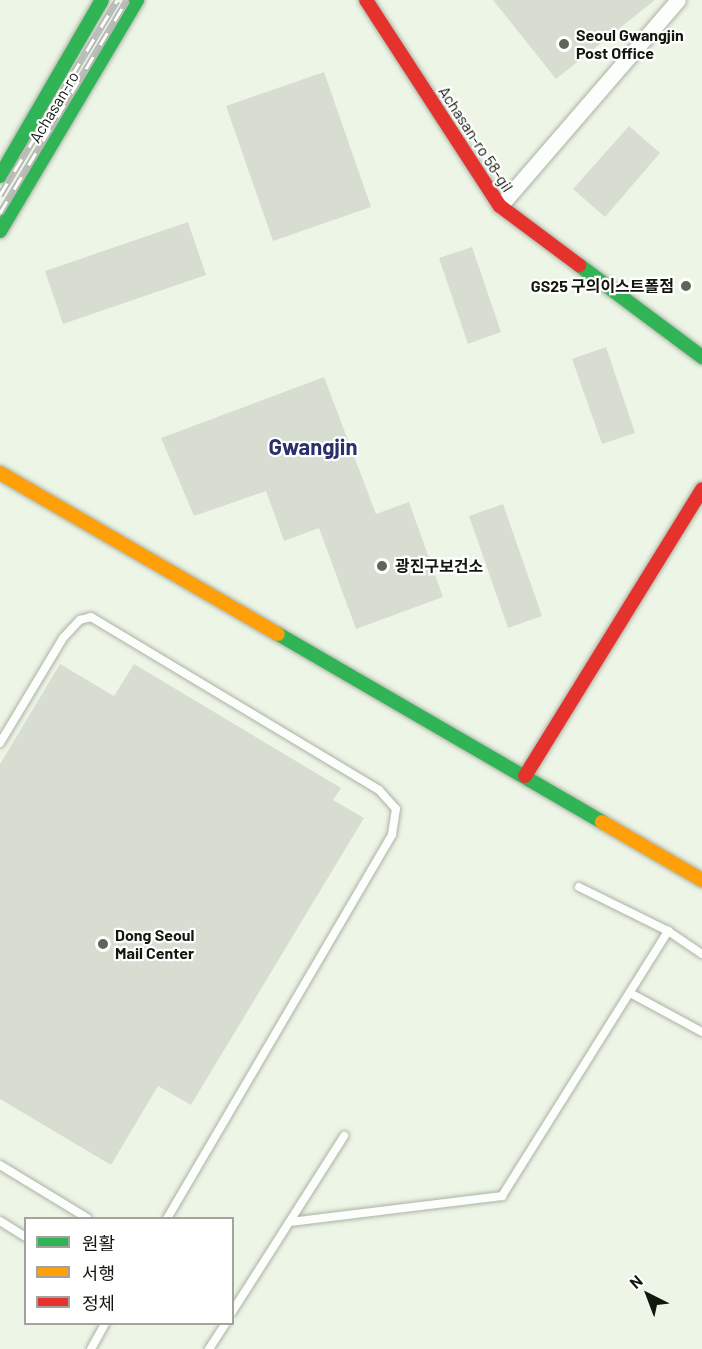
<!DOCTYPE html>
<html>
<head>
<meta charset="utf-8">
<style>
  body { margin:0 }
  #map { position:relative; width:702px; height:1349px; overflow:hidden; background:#edf6e6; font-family:Barlow,"Noto Sans KR",sans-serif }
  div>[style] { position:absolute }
  .building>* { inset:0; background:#d7ded1 }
  .roads { filter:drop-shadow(0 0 2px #abb2a6) drop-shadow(0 0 2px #abb2a6) }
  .lane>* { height:8px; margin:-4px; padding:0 4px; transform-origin:4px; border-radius:4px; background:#fcfefb }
  .street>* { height:15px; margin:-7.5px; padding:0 7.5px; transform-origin:7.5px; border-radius:7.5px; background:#fcfefb }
  .fast>* { height:14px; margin:-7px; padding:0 7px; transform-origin:7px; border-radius:7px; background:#30b455 }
  .slow>* { height:14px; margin:-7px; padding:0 7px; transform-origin:7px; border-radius:7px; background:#ff9f0a }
  .jam>* { height:14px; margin:-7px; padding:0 7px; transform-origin:7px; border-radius:7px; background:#e5322d }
  .rail>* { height:7px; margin-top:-3.5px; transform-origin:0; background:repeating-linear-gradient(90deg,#fff 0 14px,#b8bab6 0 28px); box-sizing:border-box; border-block:2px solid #b8bab6 }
  .dots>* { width:16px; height:16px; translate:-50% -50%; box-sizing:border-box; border:3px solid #fff; border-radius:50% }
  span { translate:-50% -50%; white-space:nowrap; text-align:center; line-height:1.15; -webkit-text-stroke:4.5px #fff; paint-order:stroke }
  .poi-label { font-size:16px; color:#12180d; font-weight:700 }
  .left { translate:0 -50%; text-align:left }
  .right { translate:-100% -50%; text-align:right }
  .street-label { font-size:16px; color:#12180d }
  .district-label { font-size:22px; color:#29306a; font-weight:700 }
  .legend { position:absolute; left:24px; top:1217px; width:210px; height:108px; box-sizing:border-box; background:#fff; border:2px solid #a0a39e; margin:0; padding:8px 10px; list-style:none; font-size:18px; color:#12180d }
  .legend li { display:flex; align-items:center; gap:12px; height:30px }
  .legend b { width:30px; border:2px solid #a0a39e }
  .north { position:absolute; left:618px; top:1265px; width:60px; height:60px; -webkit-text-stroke:4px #fff; paint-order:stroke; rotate:318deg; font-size:16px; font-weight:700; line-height:24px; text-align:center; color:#12180d }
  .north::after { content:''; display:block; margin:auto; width:21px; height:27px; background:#12180d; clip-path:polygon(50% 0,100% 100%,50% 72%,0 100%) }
</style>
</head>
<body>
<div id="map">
  <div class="building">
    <i style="clip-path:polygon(493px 0,655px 0,556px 79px)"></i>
    <i style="clip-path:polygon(324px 72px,371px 207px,273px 241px,226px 106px)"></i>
    <i style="clip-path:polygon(629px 126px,660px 153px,605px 217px,573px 189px)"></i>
    <i style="clip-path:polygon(188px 222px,206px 275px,63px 324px,45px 271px)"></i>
    <i style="clip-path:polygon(472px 247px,501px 332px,468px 344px,439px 258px)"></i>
    <i style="clip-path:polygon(606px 347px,635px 433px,602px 444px,572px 359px)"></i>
    <i style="clip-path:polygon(324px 377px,376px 514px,409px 502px,443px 597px,356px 629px,319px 528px,284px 541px,266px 491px,194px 516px,161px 438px)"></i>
    <i style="clip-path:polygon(503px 504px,542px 616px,508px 628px,469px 516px)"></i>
    <i style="clip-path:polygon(60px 664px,114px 696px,134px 664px,341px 788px,333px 800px,364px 818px,191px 1105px,158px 1086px,111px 1165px,0 1099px,0 764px)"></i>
  </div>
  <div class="roads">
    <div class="lane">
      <i style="left:0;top:743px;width:122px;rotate:-59deg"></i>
      <i style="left:63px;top:638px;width:25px;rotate:-47deg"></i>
      <i style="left:80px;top:620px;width:11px;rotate:-15deg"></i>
      <i style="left:91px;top:617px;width:336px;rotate:31deg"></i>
      <i style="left:379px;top:790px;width:25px;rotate:48deg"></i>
      <i style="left:396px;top:809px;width:26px;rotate:99deg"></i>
      <i style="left:392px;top:835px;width:444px;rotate:120.4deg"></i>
      <i style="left:579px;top:887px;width:99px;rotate:26.3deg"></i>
      <i style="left:668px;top:931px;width:41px;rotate:34.1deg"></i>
      <i style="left:630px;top:993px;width:82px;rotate:28.4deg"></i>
      <i style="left:0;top:1165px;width:102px;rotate:31.3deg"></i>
      <i style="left:0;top:1221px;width:31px;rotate:32deg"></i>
      <i style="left:290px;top:1222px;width:214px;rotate:-7deg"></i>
      <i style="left:502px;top:1196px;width:313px;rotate:-57.9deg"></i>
      <i style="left:232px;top:1312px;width:209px;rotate:-57.5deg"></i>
      <i style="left:91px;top:1349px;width:29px;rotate:-61deg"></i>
      <i style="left:209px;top:1349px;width:30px;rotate:-57deg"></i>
    </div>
    <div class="street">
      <i style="left:500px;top:206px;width:272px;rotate:-49.2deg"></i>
    </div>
    <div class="fast">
      <i style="left:0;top:176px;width:203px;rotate:-59.9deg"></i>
      <i style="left:0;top:231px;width:269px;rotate:-59.3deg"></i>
      <i style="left:579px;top:265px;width:154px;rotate:36.8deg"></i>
      <i style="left:278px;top:634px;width:375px;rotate:30.1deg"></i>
    </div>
    <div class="slow">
      <i style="left:0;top:473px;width:321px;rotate:30.1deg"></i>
      <i style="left:602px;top:822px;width:116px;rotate:30.1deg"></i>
    </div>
    <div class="jam">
      <i style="left:366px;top:0;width:246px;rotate:57deg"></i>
      <i style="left:500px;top:206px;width:99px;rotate:36.8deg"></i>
      <i style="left:525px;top:776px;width:337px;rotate:-58.3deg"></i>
    </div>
  </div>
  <div class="rail">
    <i style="left:0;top:195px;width:227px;rotate:-59deg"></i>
    <i style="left:0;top:213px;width:248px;rotate:-59.2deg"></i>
  </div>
  <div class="dots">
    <i style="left:564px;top:44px;background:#5f6659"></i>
    <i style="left:686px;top:286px;background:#5f6659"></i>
    <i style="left:382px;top:566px;background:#5f6659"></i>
    <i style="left:103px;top:944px;background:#5f6659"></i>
  </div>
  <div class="poi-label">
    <span class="left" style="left:576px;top:44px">Seoul Gwangjin<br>Post Office</span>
    <span class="right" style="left:674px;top:286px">GS25 구의이스트폴점</span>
    <span class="left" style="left:395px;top:566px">광진구보건소</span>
    <span class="left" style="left:115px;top:944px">Dong Seoul<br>Mail Center</span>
  </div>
  <div class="street-label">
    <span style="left:54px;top:107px;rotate:-59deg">Achasan-ro</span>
    <span style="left:476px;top:139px;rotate:57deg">Achasan-ro 58-gil</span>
  </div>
  <div class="district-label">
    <span style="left:313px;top:447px">Gwangjin</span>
  </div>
  <ul class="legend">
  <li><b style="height:8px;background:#30b455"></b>원활</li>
  <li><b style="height:8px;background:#ff9f0a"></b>서행</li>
  <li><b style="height:8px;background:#e5322d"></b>정체</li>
  </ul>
  <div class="north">N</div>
</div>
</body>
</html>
